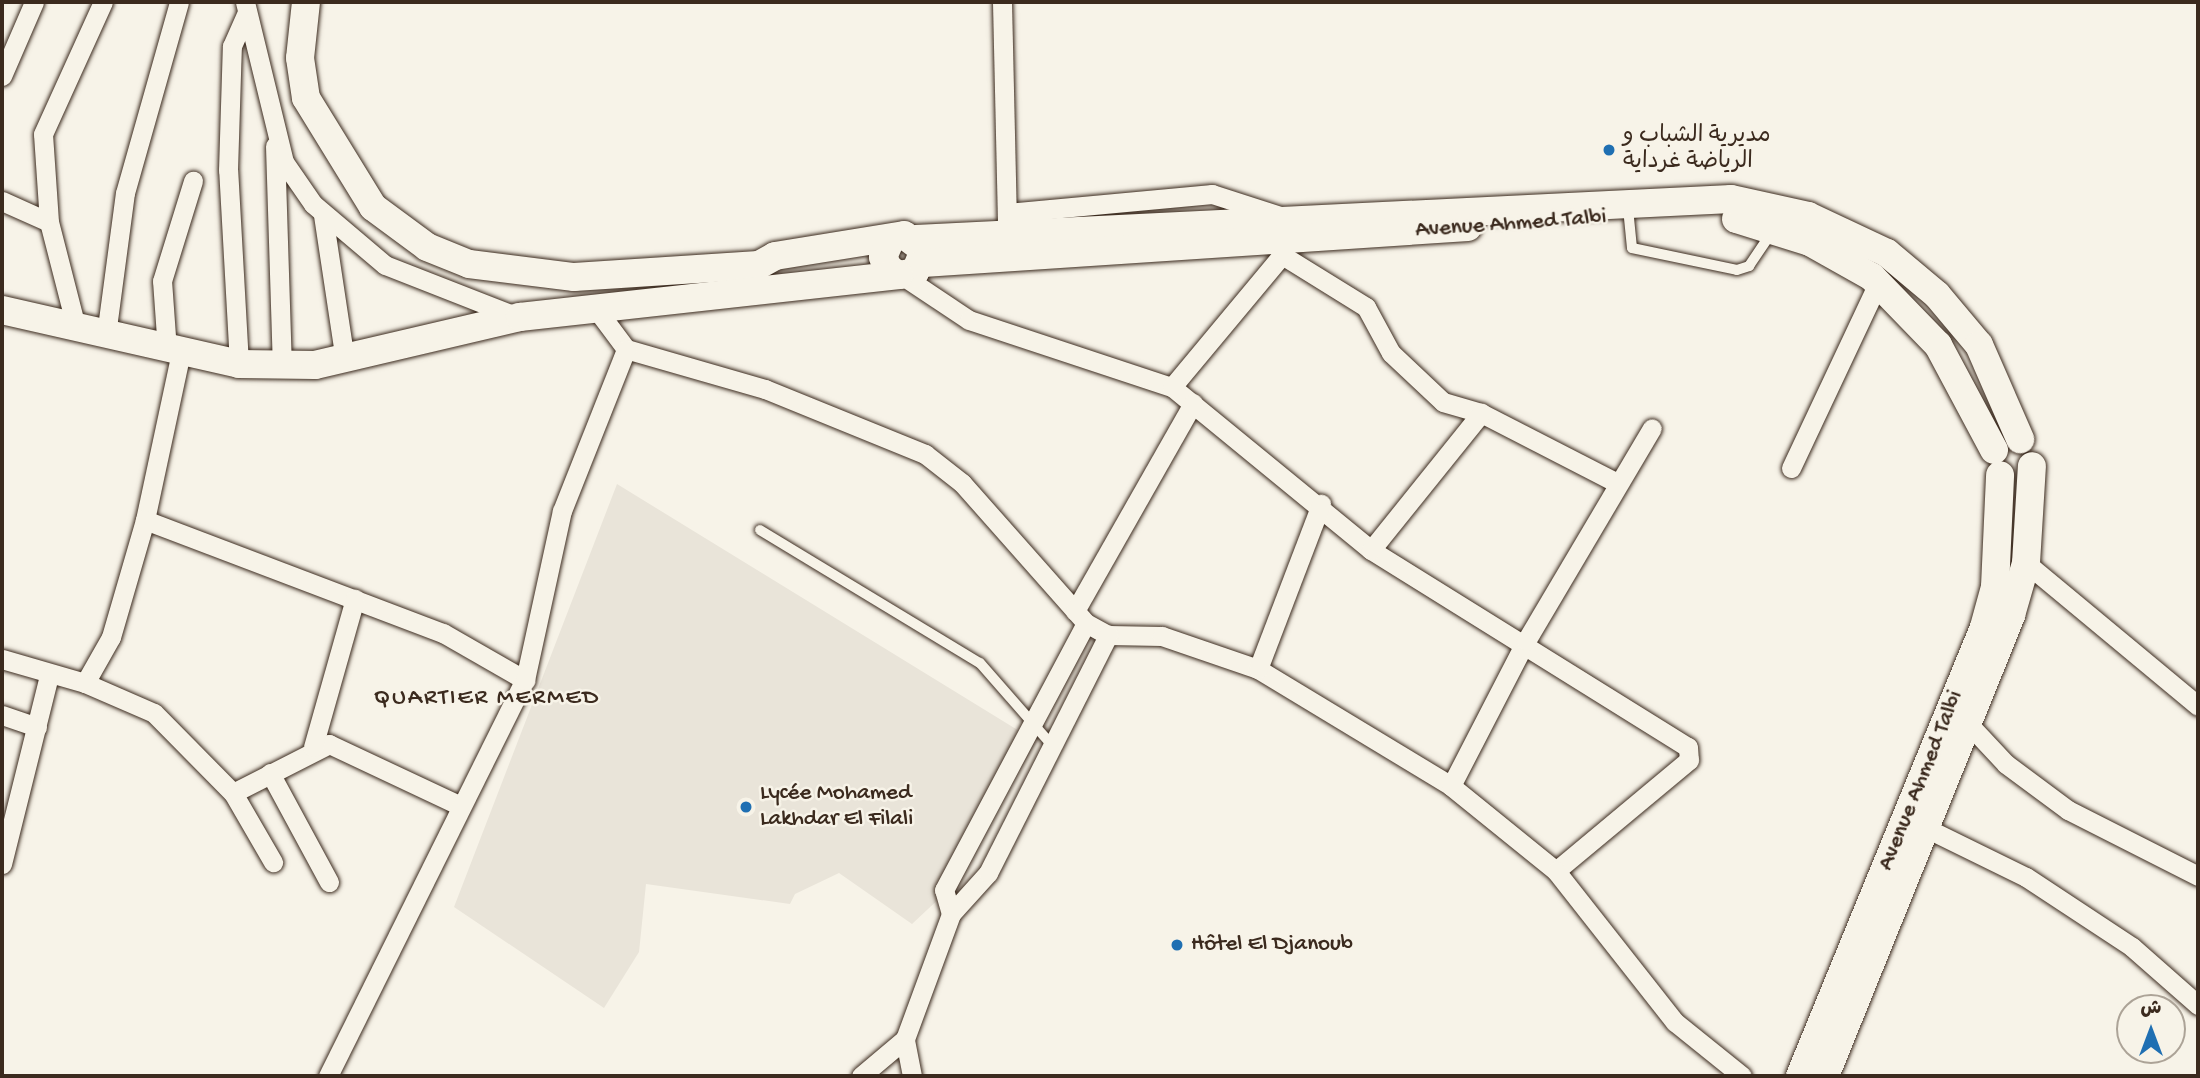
<!DOCTYPE html>
<html>
<head>
<meta charset="utf-8">
<style>
  body { margin:0 }
  #map { position:relative; width:2200px; height:1078px; overflow:hidden; background:#f7f3e8; font-family:"Gochi Hand","Playpen Sans Arabic",sans-serif }
  div>[style] { position:absolute }
  .built>* { inset:0; background:#e9e4d9 }
  .roads { filter:drop-shadow(0 0 2px #3b2a1e) drop-shadow(0 0 2px #3b2a1e) }
  .service>* { height:10px; margin:-5px; padding:0 5px; transform-origin:5px; border-radius:5px; background:#f7f3e8 }
  .minor>* { height:19px; margin:-9.5px; padding:0 9.5px; transform-origin:9.5px; border-radius:9.5px; background:#f7f3e8 }
  .secondary>* { height:28px; margin:-14px; padding:0 14px; transform-origin:14px; border-radius:14px; background:#f7f3e8 }
  .dots>* { width:19px; height:19px; translate:-50% -50%; box-sizing:border-box; border:4px solid #f7f3e8; border-radius:50% }
  span { translate:-50% -50%; white-space:nowrap; text-align:center; line-height:1.15; -webkit-text-stroke:5px #f7f3e8; paint-order:stroke }
  .poi-label { font-size:23px; color:#3b2a1e }
  .left { translate:0 -50%; text-align:left }
  .street-label { font-size:23px; color:#3b2a1e }
  .neighbourhood-label { font-size:24px; color:#3b2a1e; letter-spacing:2px }
  .frame { position:absolute; inset:0; border:4px solid #3b2a1e; pointer-events:none }
  .north { position:absolute; left:2116px; top:994px; width:70px; height:70px; box-sizing:border-box; background:#f7f3e8; border:2px solid #aca397; border-radius:50%; rotate:0deg; font-size:19px; font-weight:700; line-height:28px; text-align:center; color:#3b2a1e }
  .north::after { content:''; display:block; margin:auto; width:24px; height:32px; background:#1f6fb2; clip-path:polygon(50% 0,100% 100%,50% 72%,0 100%) }
</style>
</head>
<body>
<div id="map">
  <div class="built">
    <i style="clip-path:polygon(617px 484px,1037px 742px,943px 895px,912px 924px,839px 873px,795px 894px,790px 904px,646px 884px,639px 952px,604px 1008px,454px 907px)"></i>
  </div>
  <div class="roads">
    <div class="service">
      <i style="left:1628px;top:208px;width:40px;rotate:84.3deg"></i>
      <i style="left:1632px;top:248px;width:107px;rotate:11.8deg"></i>
      <i style="left:1737px;top:270px;width:13px;rotate:-18deg"></i>
      <i style="left:1749px;top:266px;width:40px;rotate:-56deg"></i>
      <i style="left:760px;top:530px;width:257px;rotate:31.2deg"></i>
      <i style="left:980px;top:663px;width:108px;rotate:48.8deg"></i>
    </div>
    <div class="minor">
      <i style="left:245px;top:2px;width:165px;rotate:76.3deg"></i>
      <i style="left:284px;top:162px;width:51px;rotate:55.4deg"></i>
      <i style="left:313px;top:204px;width:94px;rotate:40.3deg"></i>
      <i style="left:385px;top:265px;width:143px;rotate:21.4deg"></i>
      <i style="left:1002px;top:2px;width:222px;rotate:88.7deg"></i>
      <i style="left:2px;top:76px;width:81px;rotate:-66.6deg"></i>
      <i style="left:275px;top:146px;width:219px;rotate:88.2deg"></i>
      <i style="left:2px;top:201px;width:51px;rotate:24.1deg"></i>
      <i style="left:1007px;top:213px;width:206px;rotate:-5.3deg"></i>
      <i style="left:1212px;top:194px;width:75px;rotate:17.9deg"></i>
      <i style="left:323px;top:215px;width:147px;rotate:81.4deg"></i>
      <i style="left:1282px;top:255px;width:99px;rotate:31.8deg"></i>
      <i style="left:1366px;top:307px;width:52px;rotate:61.5deg"></i>
      <i style="left:1391px;top:353px;width:71px;rotate:43.3deg"></i>
      <i style="left:1443px;top:402px;width:40px;rotate:16deg"></i>
      <i style="left:1481px;top:413px;width:153px;rotate:27.2deg"></i>
      <i style="left:903px;top:276px;width:79px;rotate:33.7deg"></i>
      <i style="left:969px;top:320px;width:214px;rotate:18.3deg"></i>
      <i style="left:1172px;top:387px;width:257px;rotate:39.3deg"></i>
      <i style="left:1371px;top:550px;width:373px;rotate:31.9deg"></i>
      <i style="left:1688px;top:747px;width:13px;rotate:86deg"></i>
      <i style="left:1689px;top:760px;width:173px;rotate:140.2deg"></i>
      <i style="left:594px;top:306px;width:54px;rotate:53.3deg"></i>
      <i style="left:626px;top:349px;width:145px;rotate:16.1deg"></i>
      <i style="left:765px;top:389px;width:173px;rotate:22.1deg"></i>
      <i style="left:925px;top:454px;width:47px;rotate:38.1deg"></i>
      <i style="left:962px;top:483px;width:187px;rotate:48.5deg"></i>
      <i style="left:1086px;top:623px;width:25px;rotate:29deg"></i>
      <i style="left:1108px;top:635px;width:54px;rotate:1.1deg"></i>
      <i style="left:1162px;top:636px;width:102px;rotate:19deg"></i>
      <i style="left:1258px;top:669px;width:226px;rotate:31.2deg"></i>
      <i style="left:1451px;top:786px;width:135px;rotate:39deg"></i>
      <i style="left:1556px;top:871px;width:192px;rotate:51.8deg"></i>
      <i style="left:1675px;top:1022px;width:86px;rotate:38.9deg"></i>
      <i style="left:76px;top:327px;width:108px;rotate:-104.4deg"></i>
      <i style="left:49px;top:222px;width:88px;rotate:-93.9deg"></i>
      <i style="left:43px;top:134px;width:145px;rotate:-65.6deg"></i>
      <i style="left:106px;top:335px;width:143px;rotate:-82.4deg"></i>
      <i style="left:125px;top:193px;width:198px;rotate:-74.2deg"></i>
      <i style="left:167px;top:350px;width:69px;rotate:-94.1deg"></i>
      <i style="left:162px;top:281px;width:105px;rotate:-72.8deg"></i>
      <i style="left:181px;top:352px;width:172px;rotate:102.1deg"></i>
      <i style="left:145px;top:520px;width:319px;rotate:20.8deg"></i>
      <i style="left:443px;top:633px;width:95px;rotate:29.8deg"></i>
      <i style="left:239px;top:364px;width:194px;rotate:-93.2deg"></i>
      <i style="left:228px;top:170px;width:124px;rotate:-88.2deg"></i>
      <i style="left:232px;top:46px;width:37px;rotate:-66deg"></i>
      <i style="left:1172px;top:387px;width:172px;rotate:-50.2deg"></i>
      <i style="left:1282px;top:255px;width:12px;rotate:-81deg"></i>
      <i style="left:1791px;top:468px;width:204px;rotate:-64.8deg"></i>
      <i style="left:1371px;top:550px;width:176px;rotate:-51.2deg"></i>
      <i style="left:2026px;top:563px;width:224px;rotate:39.7deg"></i>
      <i style="left:1075px;top:611px;width:239px;rotate:-60.4deg"></i>
      <i style="left:2px;top:659px;width:86px;rotate:16.1deg"></i>
      <i style="left:85px;top:683px;width:53px;rotate:-60.5deg"></i>
      <i style="left:111px;top:637px;width:122px;rotate:-73.8deg"></i>
      <i style="left:1258px;top:669px;width:177px;rotate:-69.1deg"></i>
      <i style="left:85px;top:683px;width:75px;rotate:23.5deg"></i>
      <i style="left:154px;top:713px;width:112px;rotate:45.4deg"></i>
      <i style="left:233px;top:793px;width:108px;rotate:-27deg"></i>
      <i style="left:329px;top:744px;width:146px;rotate:25.2deg"></i>
      <i style="left:2px;top:715px;width:37px;rotate:19deg"></i>
      <i style="left:1962px;top:717px;width:64px;rotate:46.9deg"></i>
      <i style="left:2006px;top:764px;width:77px;rotate:36.6deg"></i>
      <i style="left:2068px;top:810px;width:146px;rotate:26.9deg"></i>
      <i style="left:313px;top:747px;width:154px;rotate:-74.2deg"></i>
      <i style="left:270px;top:773px;width:124px;rotate:61.6deg"></i>
      <i style="left:1451px;top:786px;width:163px;rotate:-62.7deg"></i>
      <i style="left:1526px;top:641px;width:247px;rotate:-59.4deg"></i>
      <i style="left:233px;top:793px;width:80px;rotate:59.9deg"></i>
      <i style="left:1928px;top:829px;width:109px;rotate:26.1deg"></i>
      <i style="left:2026px;top:877px;width:127px;rotate:33.4deg"></i>
      <i style="left:2132px;top:947px;width:88px;rotate:41.3deg"></i>
      <i style="left:2px;top:864px;width:195px;rotate:-76deg"></i>
      <i style="left:951px;top:914px;width:25px;rotate:-106deg"></i>
      <i style="left:944px;top:890px;width:302px;rotate:-62deg"></i>
      <i style="left:328px;top:1076px;width:442px;rotate:-63.6deg"></i>
      <i style="left:525px;top:680px;width:173px;rotate:-77.7deg"></i>
      <i style="left:562px;top:511px;width:174px;rotate:-68.4deg"></i>
      <i style="left:861px;top:1076px;width:57px;rotate:-40.1deg"></i>
      <i style="left:912px;top:1076px;width:38px;rotate:-101deg"></i>
      <i style="left:905px;top:1039px;width:133px;rotate:-69.8deg"></i>
      <i style="left:951px;top:914px;width:55px;rotate:-47.9deg"></i>
      <i style="left:988px;top:873px;width:267px;rotate:-63.2deg"></i>
    </div>
    <div class="secondary">
      <i style="left:306px;top:2px;width:56px;rotate:96.1deg"></i>
      <i style="left:300px;top:58px;width:40px;rotate:81.5deg"></i>
      <i style="left:306px;top:98px;width:128px;rotate:58.4deg"></i>
      <i style="left:373px;top:207px;width:67px;rotate:36.5deg"></i>
      <i style="left:427px;top:247px;width:45px;rotate:22deg"></i>
      <i style="left:469px;top:264px;width:106px;rotate:7.1deg"></i>
      <i style="left:574px;top:277px;width:185px;rotate:-3.7deg"></i>
      <i style="left:759px;top:265px;width:18px;rotate:-29deg"></i>
      <i style="left:775px;top:256px;width:131px;rotate:-9.2deg"></i>
      <i style="left:904px;top:235px;width:25px;rotate:37deg"></i>
      <i style="left:924px;top:250px;width:24px;rotate:112deg"></i>
      <i style="left:915px;top:272px;width:16px;rotate:169deg"></i>
      <i style="left:899px;top:275px;width:12px;rotate:-149deg"></i>
      <i style="left:889px;top:269px;width:13px;rotate:-117deg"></i>
      <i style="left:883px;top:257px;width:20px;rotate:-66deg"></i>
      <i style="left:1736px;top:219px;width:77px;rotate:17.3deg"></i>
      <i style="left:1810px;top:242px;width:71px;rotate:29.4deg"></i>
      <i style="left:1872px;top:277px;width:95px;rotate:45.9deg"></i>
      <i style="left:1938px;top:345px;width:119px;rotate:61.9deg"></i>
      <i style="left:916px;top:239px;width:816px;rotate:-2.81deg"></i>
      <i style="left:1731px;top:199px;width:79px;rotate:12.4deg"></i>
      <i style="left:1808px;top:216px;width:87px;rotate:25.1deg"></i>
      <i style="left:1887px;top:253px;width:65px;rotate:40deg"></i>
      <i style="left:1937px;top:295px;width:65px;rotate:50deg"></i>
      <i style="left:1979px;top:345px;width:103px;rotate:66.4deg"></i>
      <i style="left:923px;top:263px;width:546px;rotate:-3.78deg"></i>
      <i style="left:2px;top:310px;width:243px;rotate:12.8deg"></i>
      <i style="left:239px;top:364px;width:76px;rotate:0.8deg"></i>
      <i style="left:315px;top:365px;width:211px;rotate:-13.2deg"></i>
      <i style="left:520px;top:317px;width:381px;rotate:-6.3deg"></i>
      <i style="left:1800px;top:1076px;width:485px;rotate:-67.7deg"></i>
      <i style="left:1984px;top:627px;width:41px;rotate:-74.6deg"></i>
      <i style="left:1995px;top:587px;width:112px;rotate:-87.4deg"></i>
      <i style="left:1825px;top:1076px;width:497px;rotate:-68deg"></i>
      <i style="left:2011px;top:615px;width:54px;rotate:-73.9deg"></i>
      <i style="left:2026px;top:563px;width:97px;rotate:-86.5deg"></i>
    </div>
  </div>
  <div class="dots">
    <i style="left:1609px;top:150px;background:#1f6fb2"></i>
    <i style="left:746px;top:807px;background:#1f6fb2"></i>
    <i style="left:1177px;top:945px;background:#1f6fb2"></i>
  </div>
  <div class="poi-label">
    <span class="left" style="left:1623px;top:150px">مديرية الشباب و<br>الرياضة غرداية</span>
    <span class="left" style="left:760px;top:807px">Lycée Mohamed<br>Lakhdar El Filali</span>
    <span class="left" style="left:1191px;top:945px">Hôtel El Djanoub</span>
  </div>
  <div class="street-label">
    <span style="left:1511px;top:225px;rotate:-4deg">Avenue Ahmed Talbi</span>
    <span style="left:1922px;top:781px;rotate:-68deg">Avenue Ahmed Talbi</span>
  </div>
  <div class="neighbourhood-label">
    <span style="left:487px;top:699px">QUARTIER MERMED</span>
  </div>
  <div class="frame"></div>
  <div class="north">ش</div>
</div>
</body>
</html>
